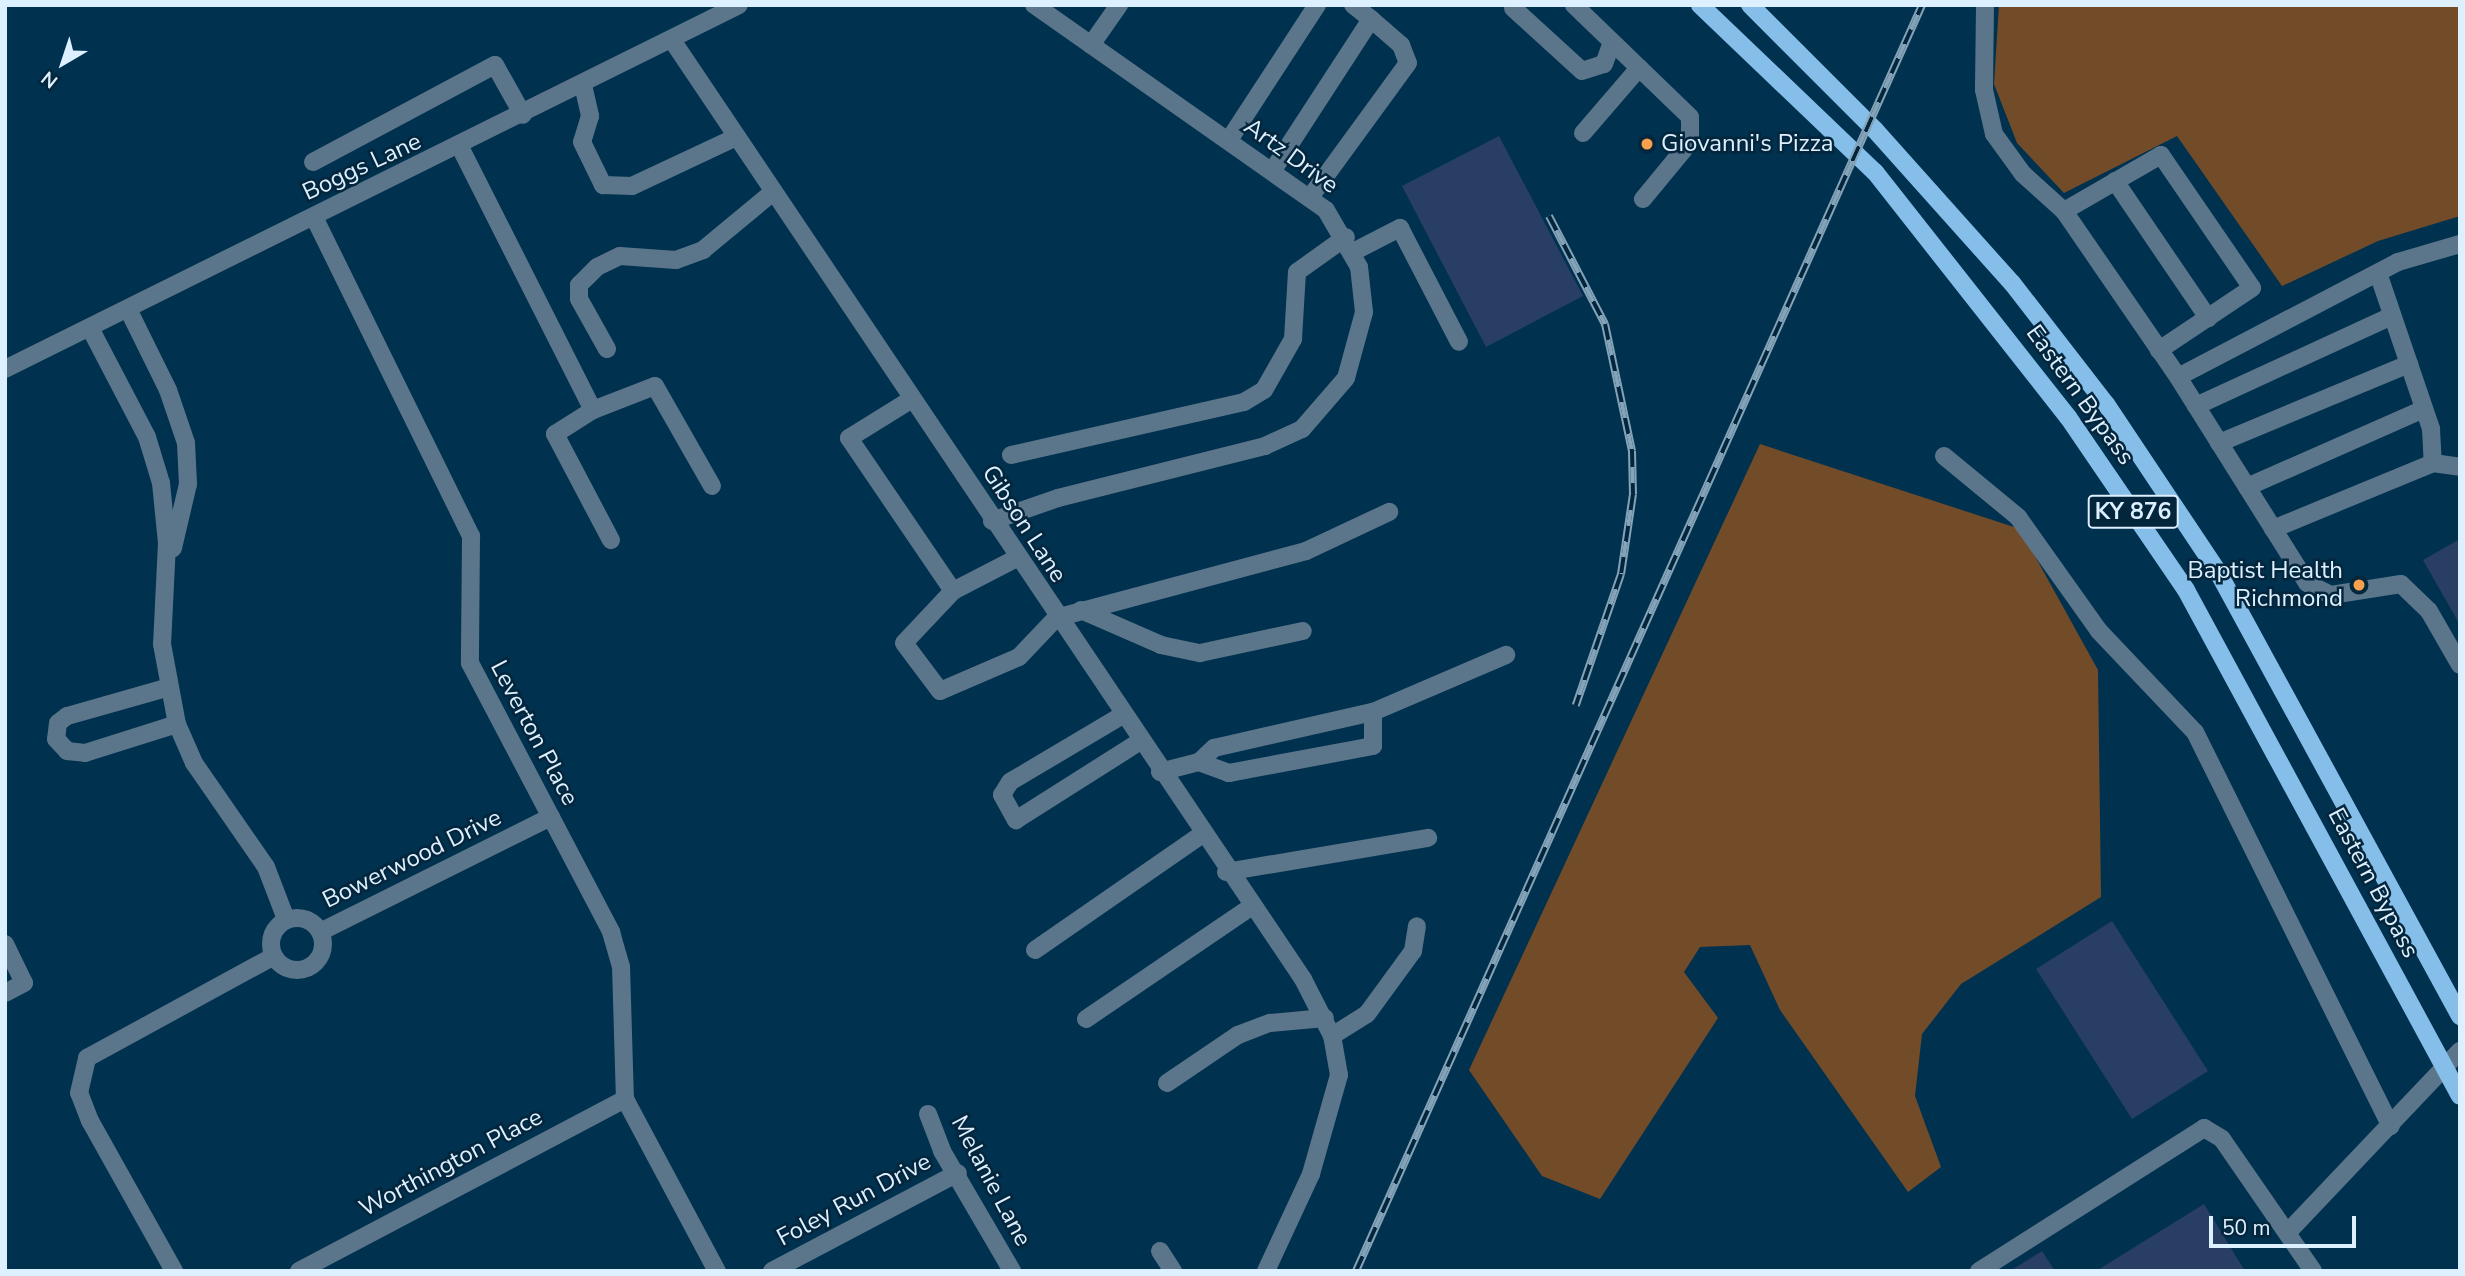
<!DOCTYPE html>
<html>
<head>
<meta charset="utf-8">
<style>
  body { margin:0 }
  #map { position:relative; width:2465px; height:1276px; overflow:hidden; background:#00314e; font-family:"Nunito Sans",sans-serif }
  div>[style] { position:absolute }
  .green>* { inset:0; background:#724c29 }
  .building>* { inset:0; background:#293e64 }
  .minor>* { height:18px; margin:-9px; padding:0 9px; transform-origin:9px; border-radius:9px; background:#5b768b }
  .minor>.ring { margin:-9px; padding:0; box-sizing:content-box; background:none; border:18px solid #5b768b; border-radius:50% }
  .major>* { height:18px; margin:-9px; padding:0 9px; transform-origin:9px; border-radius:9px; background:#85bee9 }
  .rail>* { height:8px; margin-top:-4px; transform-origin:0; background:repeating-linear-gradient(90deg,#04263d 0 16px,#84a3b8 0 32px); box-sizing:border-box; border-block:2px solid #84a3b8 }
  .dots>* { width:19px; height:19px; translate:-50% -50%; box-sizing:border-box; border:4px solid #04263d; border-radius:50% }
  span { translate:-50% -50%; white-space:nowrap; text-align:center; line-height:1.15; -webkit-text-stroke:5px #04263d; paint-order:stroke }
  .shield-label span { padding:2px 5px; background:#04263d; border:2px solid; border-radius:5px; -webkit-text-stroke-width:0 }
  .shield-label { font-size:23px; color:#ddf0ff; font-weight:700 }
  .poi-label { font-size:24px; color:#ddf0ff }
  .left { translate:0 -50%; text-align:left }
  .right { translate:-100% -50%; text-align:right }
  .street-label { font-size:24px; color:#ddf0ff }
  .frame { position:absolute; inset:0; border:7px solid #ddf0ff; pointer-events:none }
  .north { position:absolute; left:28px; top:28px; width:70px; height:70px; -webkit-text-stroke:5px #04263d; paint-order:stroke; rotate:219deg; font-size:19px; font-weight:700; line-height:28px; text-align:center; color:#ddf0ff }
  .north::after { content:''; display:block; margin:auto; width:24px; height:32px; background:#ddf0ff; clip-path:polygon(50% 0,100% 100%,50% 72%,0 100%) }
  .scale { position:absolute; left:2209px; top:1216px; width:147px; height:32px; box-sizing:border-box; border:4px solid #ddf0ff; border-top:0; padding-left:9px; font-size:21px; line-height:24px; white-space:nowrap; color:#ddf0ff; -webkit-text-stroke:5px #04263d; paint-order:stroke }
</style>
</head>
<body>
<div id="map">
  <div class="green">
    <i style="clip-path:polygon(1999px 5px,2460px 5px,2460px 216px,2378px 241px,2282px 286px,2177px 136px,2064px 193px,2017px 143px,1994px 84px)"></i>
    <i style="clip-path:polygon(1760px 444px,2020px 529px,2098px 670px,2101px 897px,1961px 984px,1922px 1034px,1915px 1096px,1941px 1167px,1908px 1192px,1780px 1010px,1750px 945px,1700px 947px,1684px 972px,1718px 1018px,1600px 1199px,1542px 1176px,1469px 1070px)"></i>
  </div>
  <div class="building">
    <i style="clip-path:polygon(1499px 136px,1583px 296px,1486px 347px,1402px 186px)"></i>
    <i style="clip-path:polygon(2460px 539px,2460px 625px,2423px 560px)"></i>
    <i style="clip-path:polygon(2112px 921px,2208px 1071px,2132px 1119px,2036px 969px)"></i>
    <i style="clip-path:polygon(2204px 1204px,2245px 1271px,2096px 1271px)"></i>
    <i style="clip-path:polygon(2042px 1251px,2055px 1271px,2010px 1271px)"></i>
  </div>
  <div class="minor">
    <i style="left:1353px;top:5px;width:23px;rotate:38deg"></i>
    <i style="left:1574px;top:5px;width:161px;rotate:44deg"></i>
    <i style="left:1690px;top:117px;width:25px;rotate:90deg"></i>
    <i style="left:1690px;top:142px;width:74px;rotate:129.5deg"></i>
    <i style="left:1985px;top:5px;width:85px;rotate:90.7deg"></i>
    <i style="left:1984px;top:90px;width:45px;rotate:77.2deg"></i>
    <i style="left:1994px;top:134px;width:49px;rotate:54.1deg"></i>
    <i style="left:2023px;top:174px;width:55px;rotate:42.1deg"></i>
    <i style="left:2064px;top:211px;width:201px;rotate:55.5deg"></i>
    <i style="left:1513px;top:8px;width:93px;rotate:42.4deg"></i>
    <i style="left:1582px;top:71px;width:23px;rotate:-18deg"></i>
    <i style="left:1604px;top:64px;width:23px;rotate:-70deg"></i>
    <i style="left:672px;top:40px;width:1131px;rotate:56.1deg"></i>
    <i style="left:1303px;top:979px;width:64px;rotate:63deg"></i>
    <i style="left:1091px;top:45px;width:49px;rotate:-55deg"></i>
    <i style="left:583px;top:85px;width:32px;rotate:77deg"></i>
    <i style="left:590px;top:116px;width:27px;rotate:107deg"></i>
    <i style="left:582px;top:142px;width:48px;rotate:64deg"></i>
    <i style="left:603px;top:185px;width:29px;rotate:2deg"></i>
    <i style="left:632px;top:186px;width:115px;rotate:-25.2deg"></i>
    <i style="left:1583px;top:133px;width:86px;rotate:-49.3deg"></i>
    <i style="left:1229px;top:140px;width:161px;rotate:-56.9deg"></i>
    <i style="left:460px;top:147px;width:295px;rotate:63.2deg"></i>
    <i style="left:593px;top:410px;width:45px;rotate:147.7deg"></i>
    <i style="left:555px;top:434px;width:120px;rotate:62.2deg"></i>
    <i style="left:313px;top:162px;width:206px;rotate:-28.1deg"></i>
    <i style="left:495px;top:65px;width:57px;rotate:60.8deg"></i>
    <i style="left:1273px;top:170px;width:180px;rotate:-57deg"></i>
    <i style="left:1371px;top:19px;width:40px;rotate:41deg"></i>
    <i style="left:1401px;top:45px;width:19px;rotate:69deg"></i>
    <i style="left:1408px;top:63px;width:165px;rotate:126.1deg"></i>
    <i style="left:2115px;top:181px;width:166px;rotate:55.8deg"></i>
    <i style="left:2064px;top:211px;width:112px;rotate:-30deg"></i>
    <i style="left:2161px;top:155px;width:161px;rotate:55.6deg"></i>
    <i style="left:2252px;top:288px;width:112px;rotate:146.3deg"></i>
    <i style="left:314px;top:217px;width:356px;rotate:63.8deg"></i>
    <i style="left:471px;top:536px;width:127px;rotate:90.5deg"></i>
    <i style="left:470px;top:663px;width:304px;rotate:62.3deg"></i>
    <i style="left:611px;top:932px;width:35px;rotate:74deg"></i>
    <i style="left:621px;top:966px;width:133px;rotate:88.3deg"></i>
    <i style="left:625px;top:1099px;width:195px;rotate:61.9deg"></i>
    <i style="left:2460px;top:244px;width:65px;rotate:163.8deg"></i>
    <i style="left:2398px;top:262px;width:248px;rotate:152.4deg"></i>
    <i style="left:2178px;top:377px;width:243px;rotate:57.9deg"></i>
    <i style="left:2307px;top:583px;width:27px;rotate:27deg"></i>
    <i style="left:2331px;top:595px;width:71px;rotate:-8.9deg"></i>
    <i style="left:2401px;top:584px;width:39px;rotate:44deg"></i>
    <i style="left:2429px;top:611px;width:62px;rotate:60.1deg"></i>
    <i style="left:1353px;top:252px;width:53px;rotate:-27.1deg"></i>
    <i style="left:1400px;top:228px;width:128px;rotate:62.6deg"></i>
    <i style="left:2378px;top:273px;width:165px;rotate:71.2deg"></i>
    <i style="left:2431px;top:429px;width:34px;rotate:87deg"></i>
    <i style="left:128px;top:309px;width:90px;rotate:63.7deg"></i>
    <i style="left:168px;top:390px;width:56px;rotate:71.2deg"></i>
    <i style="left:186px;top:443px;width:41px;rotate:87.2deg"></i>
    <i style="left:188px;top:484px;width:66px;rotate:103.2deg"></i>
    <i style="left:90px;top:328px;width:123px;rotate:62.4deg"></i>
    <i style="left:147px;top:437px;width:48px;rotate:73.1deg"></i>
    <i style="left:161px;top:483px;width:60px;rotate:84.3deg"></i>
    <i style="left:167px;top:543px;width:101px;rotate:92.8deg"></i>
    <i style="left:162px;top:644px;width:81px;rotate:79.4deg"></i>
    <i style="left:177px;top:724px;width:43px;rotate:66.4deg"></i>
    <i style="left:194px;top:763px;width:126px;rotate:55.3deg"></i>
    <i style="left:266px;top:867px;width:56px;rotate:69deg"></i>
    <i style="left:607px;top:349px;width:57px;rotate:-119.2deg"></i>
    <i style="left:579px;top:299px;width:14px;rotate:-90deg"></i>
    <i style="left:579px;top:285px;width:25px;rotate:-45deg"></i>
    <i style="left:597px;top:267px;width:25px;rotate:-26deg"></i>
    <i style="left:620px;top:256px;width:56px;rotate:4.1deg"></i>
    <i style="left:676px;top:260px;width:29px;rotate:-20deg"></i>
    <i style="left:703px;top:250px;width:91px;rotate:-39.6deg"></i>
    <i style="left:5px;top:369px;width:819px;rotate:-26.38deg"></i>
    <i style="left:912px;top:399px;width:74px;rotate:148.2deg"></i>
    <i style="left:849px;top:438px;width:185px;rotate:55.8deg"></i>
    <i style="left:953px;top:591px;width:72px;rotate:-27.3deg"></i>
    <i style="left:2196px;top:406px;width:216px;rotate:-24.7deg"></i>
    <i style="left:593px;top:410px;width:66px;rotate:-21.2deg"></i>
    <i style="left:655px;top:386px;width:115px;rotate:60.3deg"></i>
    <i style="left:2219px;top:443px;width:206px;rotate:-22.6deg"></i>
    <i style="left:1011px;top:455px;width:239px;rotate:-12.8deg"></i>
    <i style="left:1244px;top:402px;width:23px;rotate:-31deg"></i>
    <i style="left:1264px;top:390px;width:59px;rotate:-60.4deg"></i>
    <i style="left:1293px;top:339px;width:67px;rotate:-86.6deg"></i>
    <i style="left:1297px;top:272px;width:60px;rotate:-35.5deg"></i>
    <i style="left:1944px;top:456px;width:96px;rotate:39.5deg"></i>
    <i style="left:2018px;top:517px;width:140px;rotate:54.6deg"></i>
    <i style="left:2099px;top:631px;width:139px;rotate:46.5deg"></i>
    <i style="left:2195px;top:732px;width:440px;rotate:63.6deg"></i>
    <i style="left:2247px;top:487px;width:193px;rotate:-23.8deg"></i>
    <i style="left:992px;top:521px;width:70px;rotate:-19.2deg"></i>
    <i style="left:1058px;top:498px;width:213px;rotate:-14.1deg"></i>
    <i style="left:1265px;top:446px;width:41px;rotate:-24.7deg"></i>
    <i style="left:1302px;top:429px;width:67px;rotate:-49.2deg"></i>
    <i style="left:1346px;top:378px;width:68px;rotate:-74.7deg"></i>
    <i style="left:1364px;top:312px;width:45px;rotate:-96.3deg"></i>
    <i style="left:1359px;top:267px;width:66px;rotate:-120.1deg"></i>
    <i style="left:1326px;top:210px;width:357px;rotate:-144.9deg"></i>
    <i style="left:2273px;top:529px;width:173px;rotate:-22.4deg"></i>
    <i style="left:2433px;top:463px;width:27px;rotate:8deg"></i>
    <i style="left:953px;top:591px;width:71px;rotate:133.3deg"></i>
    <i style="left:904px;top:643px;width:60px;rotate:53.1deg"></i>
    <i style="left:940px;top:691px;width:86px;rotate:-23.3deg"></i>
    <i style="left:1019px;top:657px;width:54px;rotate:-46.5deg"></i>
    <i style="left:1056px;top:618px;width:259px;rotate:-15deg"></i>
    <i style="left:1306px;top:551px;width:92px;rotate:-25.2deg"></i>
    <i style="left:1081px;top:610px;width:87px;rotate:23.6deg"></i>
    <i style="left:1161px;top:645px;width:40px;rotate:12deg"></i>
    <i style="left:1200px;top:653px;width:105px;rotate:-12.1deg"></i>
    <i style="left:166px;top:688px;width:103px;rotate:164.2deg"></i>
    <i style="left:67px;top:716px;width:11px;rotate:142deg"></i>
    <i style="left:58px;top:723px;width:16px;rotate:97deg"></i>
    <i style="left:56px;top:739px;width:16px;rotate:47deg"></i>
    <i style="left:67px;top:751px;width:18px;rotate:6deg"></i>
    <i style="left:85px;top:753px;width:96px;rotate:-17.5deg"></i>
    <i style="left:1373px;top:712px;width:145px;rotate:-23.2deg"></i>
    <i style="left:1121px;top:716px;width:129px;rotate:149.3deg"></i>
    <i style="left:1010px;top:782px;width:15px;rotate:122deg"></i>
    <i style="left:1002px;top:795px;width:29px;rotate:61deg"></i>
    <i style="left:1016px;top:820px;width:146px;rotate:-32.4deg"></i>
    <i style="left:1160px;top:772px;width:40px;rotate:-14.4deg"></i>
    <i style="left:1199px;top:762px;width:21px;rotate:-43deg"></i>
    <i style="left:1214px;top:748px;width:163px;rotate:-12.8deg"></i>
    <i style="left:1373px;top:712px;width:34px;rotate:90deg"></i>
    <i style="left:1373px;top:746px;width:147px;rotate:169.4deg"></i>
    <i style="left:1229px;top:773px;width:32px;rotate:-160deg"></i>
    <i style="left:1226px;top:872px;width:205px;rotate:-9.6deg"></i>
    <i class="ring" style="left:271px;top:918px;width:34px;height:34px"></i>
    <i style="left:320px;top:932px;width:258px;rotate:-26.5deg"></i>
    <i style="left:5px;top:944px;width:43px;rotate:64deg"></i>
    <i style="left:24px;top:983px;width:21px;rotate:152deg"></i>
    <i style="left:1035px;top:950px;width:202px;rotate:-34.7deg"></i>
    <i style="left:1086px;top:1019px;width:199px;rotate:-34.2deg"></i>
    <i style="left:1167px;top:1083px;width:86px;rotate:-34.1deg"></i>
    <i style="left:1238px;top:1035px;width:34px;rotate:-21deg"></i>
    <i style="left:1270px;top:1023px;width:55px;rotate:-5.2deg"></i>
    <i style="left:928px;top:1114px;width:40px;rotate:69deg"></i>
    <i style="left:942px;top:1151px;width:139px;rotate:59.7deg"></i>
    <i style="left:2288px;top:1232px;width:250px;rotate:-46.5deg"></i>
    <i style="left:1160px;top:1251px;width:24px;rotate:57deg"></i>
    <i style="left:174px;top:1271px;width:172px;rotate:-119.2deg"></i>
    <i style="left:90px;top:1121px;width:30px;rotate:-111deg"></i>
    <i style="left:79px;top:1093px;width:36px;rotate:-77deg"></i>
    <i style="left:87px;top:1058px;width:213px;rotate:-28.6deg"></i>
    <i style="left:299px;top:1271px;width:369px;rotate:-27.8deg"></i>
    <i style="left:772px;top:1271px;width:210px;rotate:-27.8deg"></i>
    <i style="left:1266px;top:1271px;width:107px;rotate:-65.1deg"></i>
    <i style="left:1311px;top:1174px;width:103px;rotate:-74.2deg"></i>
    <i style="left:1339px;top:1075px;width:40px;rotate:-100deg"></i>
    <i style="left:1332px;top:1036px;width:41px;rotate:-32.2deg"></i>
    <i style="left:1367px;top:1014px;width:78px;rotate:-53.9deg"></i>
    <i style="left:1413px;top:951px;width:25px;rotate:-81deg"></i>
    <i style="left:1979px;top:1271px;width:267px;rotate:-32.4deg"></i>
    <i style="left:2204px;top:1128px;width:21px;rotate:31deg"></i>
    <i style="left:2222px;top:1139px;width:160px;rotate:55.4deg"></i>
  </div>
  <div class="major">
    <i style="left:1700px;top:5px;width:242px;rotate:43.7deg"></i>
    <i style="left:1875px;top:172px;width:312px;rotate:51.8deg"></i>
    <i style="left:2068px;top:417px;width:209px;rotate:55.7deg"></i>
    <i style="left:2186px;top:590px;width:575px;rotate:61.56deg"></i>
    <i style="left:1750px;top:5px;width:177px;rotate:45deg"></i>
    <i style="left:1875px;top:130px;width:205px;rotate:48.2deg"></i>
    <i style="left:2012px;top:283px;width:153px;rotate:52.2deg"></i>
    <i style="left:2106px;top:404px;width:202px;rotate:56.3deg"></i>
    <i style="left:2218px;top:572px;width:506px;rotate:61.41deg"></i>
  </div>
  <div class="rail">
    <i style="left:1549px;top:216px;width:122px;rotate:62.6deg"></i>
    <i style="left:1605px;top:324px;width:130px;rotate:78deg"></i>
    <i style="left:1632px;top:451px;width:43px;rotate:88.7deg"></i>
    <i style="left:1633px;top:494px;width:81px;rotate:98.5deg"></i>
    <i style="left:1621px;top:574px;width:139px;rotate:109deg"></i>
    <i style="left:1356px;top:1271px;width:1387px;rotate:-65.91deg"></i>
  </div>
  <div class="dots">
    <i style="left:1647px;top:144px;background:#f8a04b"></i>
    <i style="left:2359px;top:585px;background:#f8a04b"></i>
  </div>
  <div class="shield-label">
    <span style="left:2133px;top:512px">KY 876</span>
  </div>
  <div class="poi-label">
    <span class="left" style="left:1661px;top:144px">Giovanni's Pizza</span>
    <span class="right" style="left:2343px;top:585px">Baptist Health<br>Richmond</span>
  </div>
  <div class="street-label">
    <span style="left:1291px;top:156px;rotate:36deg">Artz Drive</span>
    <span style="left:362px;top:167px;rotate:-25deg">Boggs Lane</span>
    <span style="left:2080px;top:395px;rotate:54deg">Eastern Bypass</span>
    <span style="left:1024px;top:524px;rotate:57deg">Gibson Lane</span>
    <span style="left:534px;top:733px;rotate:62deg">Leverton Place</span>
    <span style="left:412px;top:859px;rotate:-26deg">Bowerwood Drive</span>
    <span style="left:2373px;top:883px;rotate:62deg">Eastern Bypass</span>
    <span style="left:451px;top:1163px;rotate:-28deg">Worthington Place</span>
    <span style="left:991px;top:1181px;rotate:62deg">Melanie Lane</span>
    <span style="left:854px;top:1200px;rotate:-28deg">Foley Run Drive</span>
  </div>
  <div class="frame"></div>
  <div class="north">N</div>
  <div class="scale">50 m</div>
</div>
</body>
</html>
